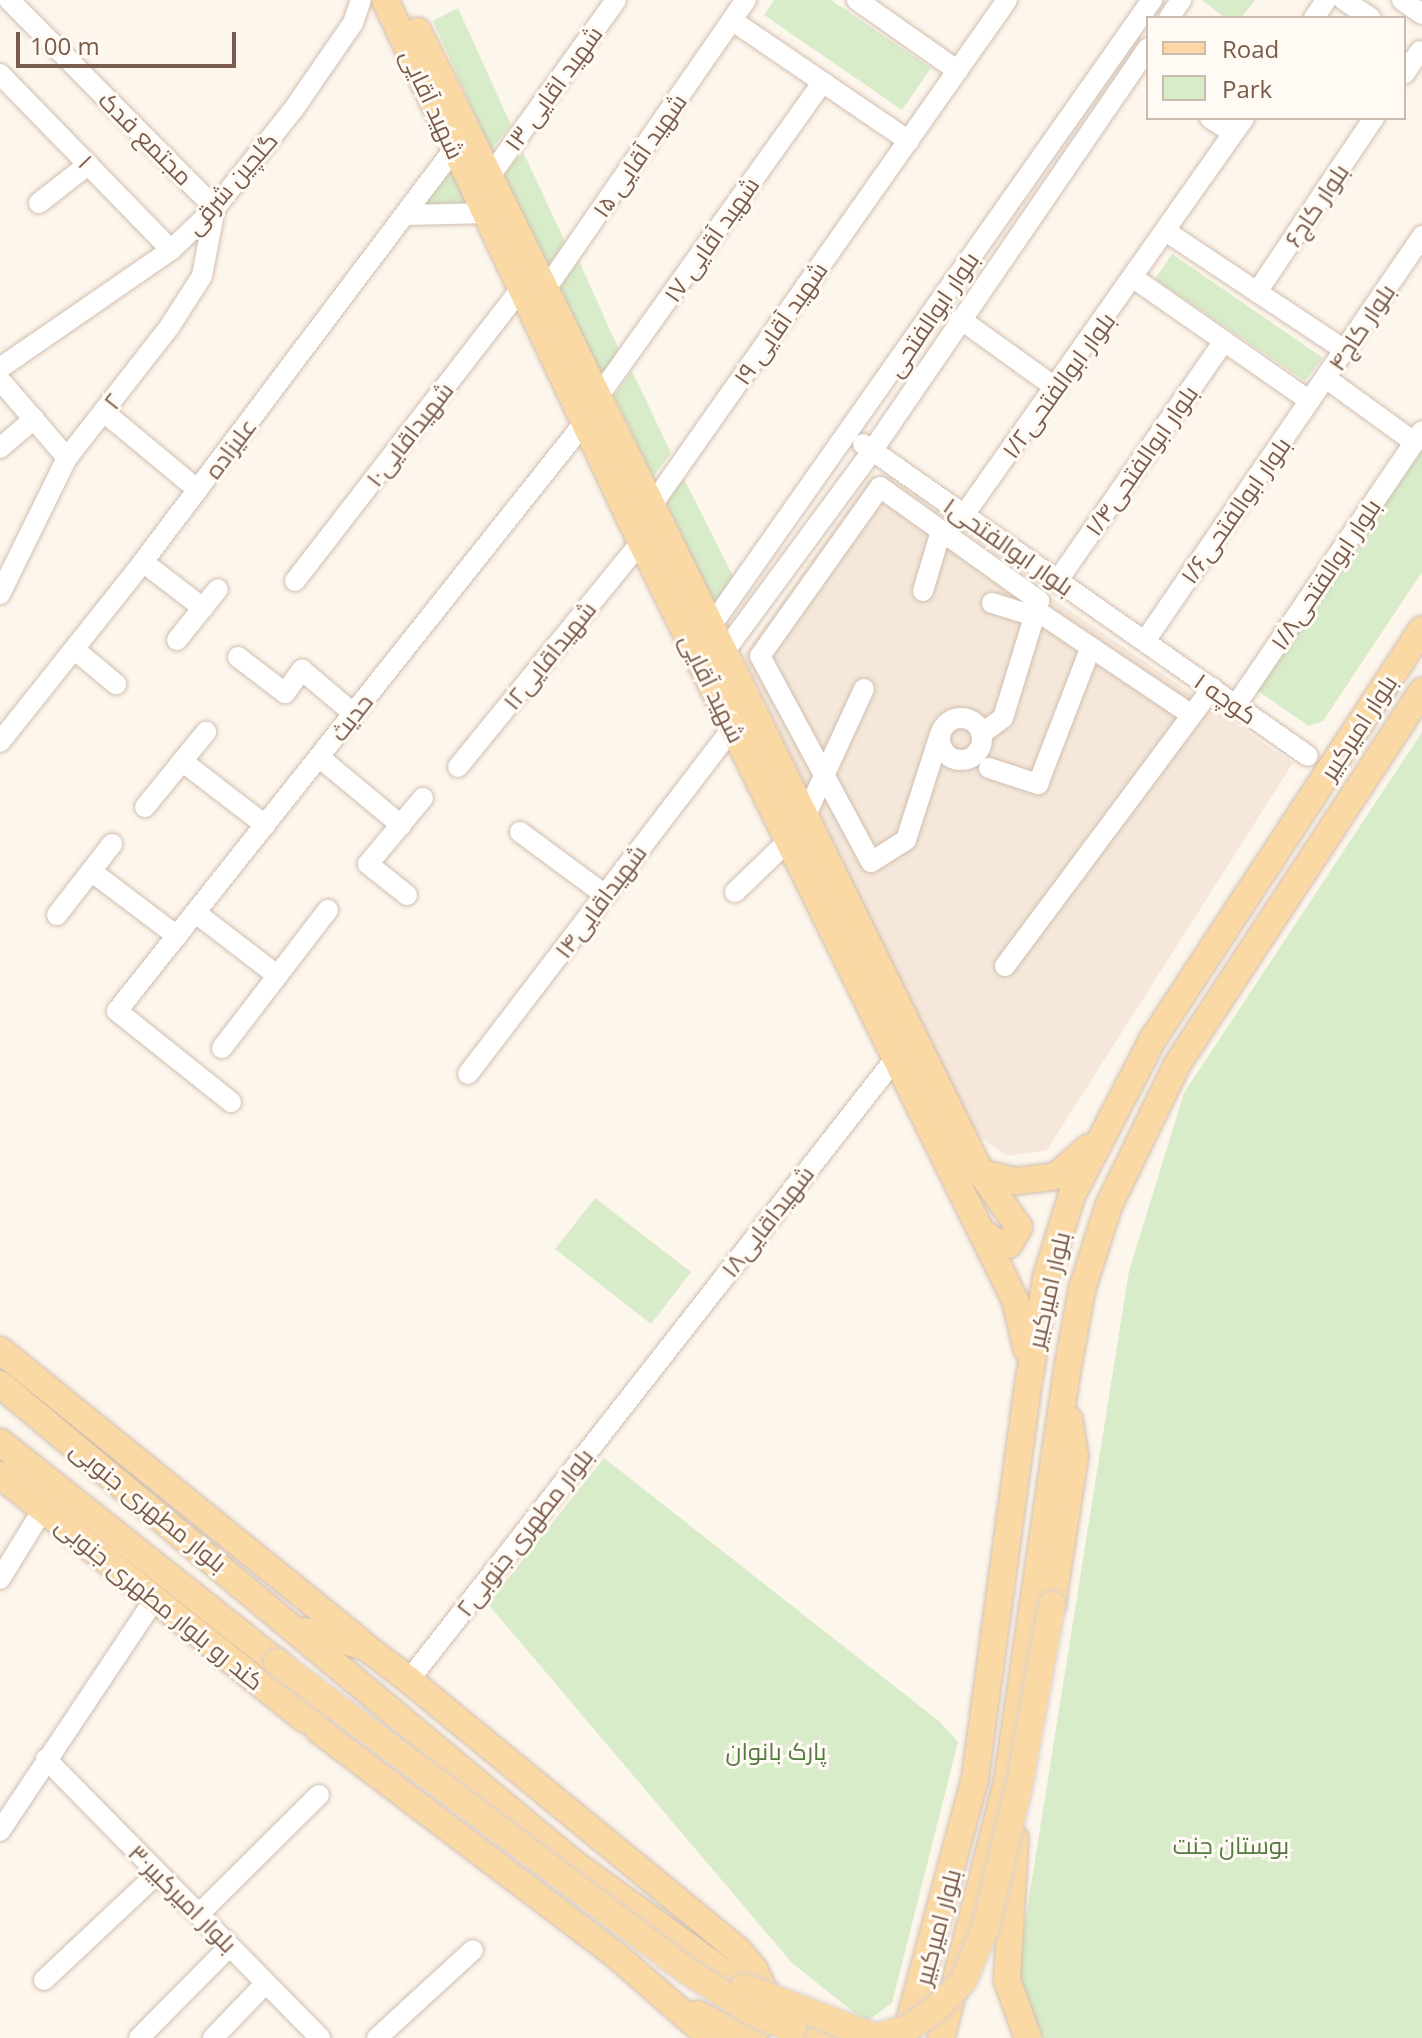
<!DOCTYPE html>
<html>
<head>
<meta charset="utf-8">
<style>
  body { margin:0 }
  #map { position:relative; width:1422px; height:2038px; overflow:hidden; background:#fdf6ec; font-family:"Open Sans",Cairo,sans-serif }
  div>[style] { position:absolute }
  .residential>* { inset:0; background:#f5e8da }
  .green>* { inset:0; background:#d8ecc9 }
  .roads { filter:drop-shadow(0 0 2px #d1beb0) drop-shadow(0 0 2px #d1beb0) }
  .minor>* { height:20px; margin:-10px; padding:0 10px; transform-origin:10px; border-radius:10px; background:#fff }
  .minor>.ring { margin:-10px; padding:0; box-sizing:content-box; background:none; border:20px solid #fff; border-radius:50% }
  .major>* { height:26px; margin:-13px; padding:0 13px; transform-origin:13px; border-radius:13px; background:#fbd9a5 }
  .bridges { filter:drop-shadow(0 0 2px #dad1cd) drop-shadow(0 0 2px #dad1cd) }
  .major-bridge>* { height:26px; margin:-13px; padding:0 13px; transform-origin:13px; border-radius:13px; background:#fbd9a5 }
  span { translate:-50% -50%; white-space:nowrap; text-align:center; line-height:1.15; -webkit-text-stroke:6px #fffaf3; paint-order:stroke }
  .street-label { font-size:24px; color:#7a5c4d }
  .park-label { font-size:24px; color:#537a41 }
  .legend { position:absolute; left:1146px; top:16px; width:260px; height:104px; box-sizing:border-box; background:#fffaf3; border:2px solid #cabbb1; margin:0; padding:10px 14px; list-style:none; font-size:24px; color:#7a5c4d }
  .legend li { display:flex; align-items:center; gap:16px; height:40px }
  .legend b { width:40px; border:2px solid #cabbb1 }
  .scale { position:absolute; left:16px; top:32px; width:220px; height:36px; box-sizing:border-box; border:4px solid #7a5c4d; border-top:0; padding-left:10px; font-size:24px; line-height:28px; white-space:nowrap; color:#7a5c4d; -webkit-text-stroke:6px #fffaf3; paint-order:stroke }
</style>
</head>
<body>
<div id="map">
  <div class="residential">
    <i style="clip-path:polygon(872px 475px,1293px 763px,1047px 1150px,1007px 1156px,973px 1132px,743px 656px)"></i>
  </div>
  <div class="green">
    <i style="clip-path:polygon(774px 0,831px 0,931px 68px,902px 110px,764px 15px)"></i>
    <i style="clip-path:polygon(1202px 0,1255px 0,1241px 18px,1225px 18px)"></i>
    <i style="clip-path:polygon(458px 8px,511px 125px,491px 150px,433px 21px)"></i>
    <i style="clip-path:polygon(523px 152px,566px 244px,547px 267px,503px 174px)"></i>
    <i style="clip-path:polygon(454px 165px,476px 205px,420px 209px)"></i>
    <i style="clip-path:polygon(1172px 254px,1323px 358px,1305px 381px,1155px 279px)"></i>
    <i style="clip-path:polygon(579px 261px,619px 350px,601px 376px,559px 286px)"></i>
    <i style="clip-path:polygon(632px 371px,671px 453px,653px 477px,614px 396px)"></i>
    <i style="clip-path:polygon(1422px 449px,1422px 572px,1323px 721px,1309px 726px,1255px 689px)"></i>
    <i style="clip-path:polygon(683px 477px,733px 576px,714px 605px,666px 503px)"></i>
    <i style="clip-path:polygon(1422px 732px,1422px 2038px,1043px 2038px,1017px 1973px,1129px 1271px,1184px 1093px)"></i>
    <i style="clip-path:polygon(595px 1198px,691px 1272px,651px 1324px,555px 1249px)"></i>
    <i style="clip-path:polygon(604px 1458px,940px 1722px,958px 1742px,892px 2003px,866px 2022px,792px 1963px,488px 1604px)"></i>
  </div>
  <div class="roads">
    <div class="minor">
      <i style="left:857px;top:0;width:123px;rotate:35.1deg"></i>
      <i style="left:1344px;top:0;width:32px;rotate:34deg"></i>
      <i style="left:1402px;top:0;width:24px;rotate:35deg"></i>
      <i style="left:1169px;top:18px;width:22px;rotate:-56deg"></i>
      <i style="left:1314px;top:18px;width:22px;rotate:-56deg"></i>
      <i style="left:733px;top:21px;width:213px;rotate:34.3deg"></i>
      <i style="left:0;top:74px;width:245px;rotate:45.8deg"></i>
      <i style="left:1404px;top:74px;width:28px;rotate:-55deg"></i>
      <i style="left:1210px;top:118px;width:27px;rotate:33deg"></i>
      <i style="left:490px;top:176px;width:216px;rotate:-54.4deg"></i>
      <i style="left:39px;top:203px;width:63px;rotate:-38deg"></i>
      <i style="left:408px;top:215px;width:80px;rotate:-1.4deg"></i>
      <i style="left:1167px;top:232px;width:215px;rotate:33.6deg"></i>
      <i style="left:1135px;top:279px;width:213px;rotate:34.9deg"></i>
      <i style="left:545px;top:290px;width:353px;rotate:-55.3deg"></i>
      <i style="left:1257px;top:292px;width:210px;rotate:-56.1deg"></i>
      <i style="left:960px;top:319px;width:118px;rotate:35.7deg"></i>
      <i style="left:0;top:368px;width:208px;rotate:-34.6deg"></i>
      <i style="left:171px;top:250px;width:61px;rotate:-43.7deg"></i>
      <i style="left:215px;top:208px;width:125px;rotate:-51.5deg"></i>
      <i style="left:293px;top:110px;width:106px;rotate:-55.4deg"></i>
      <i style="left:353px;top:23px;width:24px;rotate:-71deg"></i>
      <i style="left:1327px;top:379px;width:107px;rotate:35.9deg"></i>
      <i style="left:0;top:380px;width:103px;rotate:49.3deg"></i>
      <i style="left:598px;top:397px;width:387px;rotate:-54.5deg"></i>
      <i style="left:104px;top:412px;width:122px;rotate:39.7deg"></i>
      <i style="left:863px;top:444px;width:543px;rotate:35.04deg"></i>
      <i style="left:0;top:448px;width:45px;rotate:-40.5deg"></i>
      <i style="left:652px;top:505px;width:617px;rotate:-54.89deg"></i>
      <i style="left:964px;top:515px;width:486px;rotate:-54.8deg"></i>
      <i style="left:143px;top:562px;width:76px;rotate:37.5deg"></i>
      <i style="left:1058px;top:580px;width:291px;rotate:-55.2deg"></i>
      <i style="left:295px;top:581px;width:371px;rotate:-52.3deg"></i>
      <i style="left:923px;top:591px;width:63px;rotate:-73.3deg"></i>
      <i style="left:0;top:594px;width:152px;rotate:-63.8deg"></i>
      <i style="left:67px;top:458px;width:167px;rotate:-52deg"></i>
      <i style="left:170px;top:326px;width:59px;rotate:-57.4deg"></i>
      <i style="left:202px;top:276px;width:69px;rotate:-79.2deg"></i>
      <i style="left:215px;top:208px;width:293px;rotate:-134.7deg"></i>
      <i style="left:992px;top:603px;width:44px;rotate:17.2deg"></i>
      <i style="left:1043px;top:615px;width:179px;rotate:33.9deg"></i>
      <i style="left:711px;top:626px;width:766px;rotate:-54.84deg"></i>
      <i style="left:177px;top:640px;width:65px;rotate:-51.2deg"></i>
      <i style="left:1145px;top:641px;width:491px;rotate:-55.6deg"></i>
      <i style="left:74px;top:649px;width:55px;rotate:39.8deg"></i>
      <i style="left:724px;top:652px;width:250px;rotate:-53.6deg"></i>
      <i style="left:872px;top:451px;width:488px;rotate:-55.6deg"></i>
      <i style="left:238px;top:657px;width:59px;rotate:37.5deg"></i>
      <i style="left:285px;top:693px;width:29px;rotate:-54deg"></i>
      <i style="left:302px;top:670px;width:68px;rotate:40.2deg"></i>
      <i style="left:1236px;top:705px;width:331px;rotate:-55.8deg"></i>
      <i class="ring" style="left:940px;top:718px;width:22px;height:22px"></i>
      <i style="left:940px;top:734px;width:111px;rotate:107.8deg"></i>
      <i style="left:906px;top:840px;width:41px;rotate:147.8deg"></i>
      <i style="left:871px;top:862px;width:234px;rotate:-118.3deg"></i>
      <i style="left:760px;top:656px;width:207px;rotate:-54.6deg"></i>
      <i style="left:880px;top:487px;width:196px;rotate:35.6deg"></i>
      <i style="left:1039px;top:601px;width:122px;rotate:107.1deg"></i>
      <i style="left:1003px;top:718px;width:27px;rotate:144deg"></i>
      <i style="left:0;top:742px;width:230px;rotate:-51.5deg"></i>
      <i style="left:143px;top:562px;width:517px;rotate:-53.02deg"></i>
      <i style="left:319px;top:757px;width:107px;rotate:39.7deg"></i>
      <i style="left:182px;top:761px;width:105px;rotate:37.6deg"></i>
      <i style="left:458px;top:767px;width:290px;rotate:-50.9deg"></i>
      <i style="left:989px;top:768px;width:52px;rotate:18.1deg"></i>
      <i style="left:1038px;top:784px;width:147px;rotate:-68.9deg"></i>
      <i style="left:145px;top:807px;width:97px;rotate:-50.9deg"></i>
      <i style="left:805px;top:817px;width:141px;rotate:-65.3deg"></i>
      <i style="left:520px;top:832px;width:106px;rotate:36.5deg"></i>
      <i style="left:91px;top:871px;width:108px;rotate:37.1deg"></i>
      <i style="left:735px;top:892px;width:75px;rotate:-43.9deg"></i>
      <i style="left:407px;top:895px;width:50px;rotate:-141.5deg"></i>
      <i style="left:368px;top:864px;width:86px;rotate:-50.2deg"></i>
      <i style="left:196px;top:913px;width:103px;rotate:37.5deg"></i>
      <i style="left:57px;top:915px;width:90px;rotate:-52.2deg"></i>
      <i style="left:1005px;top:966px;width:347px;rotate:-53.3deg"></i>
      <i style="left:222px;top:1048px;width:174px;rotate:-52.5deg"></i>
      <i style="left:468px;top:1074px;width:436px;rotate:-52.6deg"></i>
      <i style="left:231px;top:1102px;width:146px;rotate:-141.4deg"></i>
      <i style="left:117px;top:1011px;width:751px;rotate:-51.54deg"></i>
      <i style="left:0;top:1579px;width:82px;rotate:-58.4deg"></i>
      <i style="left:409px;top:1680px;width:789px;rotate:-51.95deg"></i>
      <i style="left:46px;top:1759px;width:391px;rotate:45.5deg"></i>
      <i style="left:0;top:1831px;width:278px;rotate:-56.3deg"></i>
      <i style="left:199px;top:1914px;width:169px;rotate:-44.8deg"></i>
      <i style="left:44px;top:1980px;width:156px;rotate:-43.2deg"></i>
      <i style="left:139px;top:2038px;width:129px;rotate:-45.3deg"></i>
      <i style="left:213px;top:2038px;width:76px;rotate:-46.1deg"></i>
      <i style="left:377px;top:2038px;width:130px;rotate:-42.5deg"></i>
    </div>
    <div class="major">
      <i style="left:385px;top:0;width:599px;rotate:64.72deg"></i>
      <i style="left:641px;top:542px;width:845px;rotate:63.74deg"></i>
      <i style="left:1015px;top:1300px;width:51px;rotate:76.5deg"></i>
      <i style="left:418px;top:31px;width:1273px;rotate:63.76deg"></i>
      <i style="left:981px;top:1173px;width:37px;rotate:13deg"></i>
      <i style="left:1017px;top:1181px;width:39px;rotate:-7deg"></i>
      <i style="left:1056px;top:1176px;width:43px;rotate:-41.2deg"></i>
      <i style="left:981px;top:1173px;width:66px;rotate:54.9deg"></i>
      <i style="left:1019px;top:1227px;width:20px;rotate:120deg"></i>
      <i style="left:1009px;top:1244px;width:9px;rotate:174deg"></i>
      <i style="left:1000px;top:1245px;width:22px;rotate:-144deg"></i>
      <i style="left:0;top:1350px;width:464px;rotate:39deg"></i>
      <i style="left:0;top:1384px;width:745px;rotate:39.88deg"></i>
      <i style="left:572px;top:1862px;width:213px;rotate:36deg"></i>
      <i style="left:0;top:1442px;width:354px;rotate:38.5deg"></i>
      <i style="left:277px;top:1662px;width:81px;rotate:58.1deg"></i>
      <i style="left:320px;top:1731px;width:373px;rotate:37.1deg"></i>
      <i style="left:617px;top:1956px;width:125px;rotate:41.1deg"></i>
      <i style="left:0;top:1475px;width:391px;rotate:38.7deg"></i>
      <i style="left:1052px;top:1605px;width:151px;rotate:-81.2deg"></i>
      <i style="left:1075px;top:1456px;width:37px;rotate:-99deg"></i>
      <i style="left:306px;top:1631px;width:62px;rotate:14.9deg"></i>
      <i style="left:366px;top:1647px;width:54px;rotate:37.5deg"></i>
      <i style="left:409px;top:1680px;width:426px;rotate:39.4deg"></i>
      <i style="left:738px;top:1950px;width:25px;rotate:50deg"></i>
      <i style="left:754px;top:1969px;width:38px;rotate:65deg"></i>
      <i style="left:1015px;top:1838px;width:142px;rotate:93.2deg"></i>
      <i style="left:1007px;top:1980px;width:62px;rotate:70.1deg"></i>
      <i style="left:697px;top:2014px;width:55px;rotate:24.7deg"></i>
      <i style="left:747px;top:2037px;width:25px;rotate:-40deg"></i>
      <i style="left:766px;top:2021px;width:24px;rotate:-92deg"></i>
      <i style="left:793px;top:2029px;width:43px;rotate:12.1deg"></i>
      <i style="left:905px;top:2038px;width:269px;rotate:-74.9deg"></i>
      <i style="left:975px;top:1778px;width:403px;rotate:-82.3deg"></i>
      <i style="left:1029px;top:1379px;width:102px;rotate:-80.4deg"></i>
      <i style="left:1046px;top:1278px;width:87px;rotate:-72.6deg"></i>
      <i style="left:1072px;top:1195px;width:176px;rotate:-62.6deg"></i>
      <i style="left:1153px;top:1039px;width:490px;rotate:-56.7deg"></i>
      <i style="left:941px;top:2038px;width:263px;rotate:-75.5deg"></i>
      <i style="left:1007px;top:1783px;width:421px;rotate:-81.7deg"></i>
      <i style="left:1068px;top:1366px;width:78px;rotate:-79.7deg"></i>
      <i style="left:1082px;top:1289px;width:88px;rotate:-72.2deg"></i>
      <i style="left:1109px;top:1205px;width:158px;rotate:-64.1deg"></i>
      <i style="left:1178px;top:1063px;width:445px;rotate:-56.7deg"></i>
    </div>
  </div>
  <div class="bridges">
    <div class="major-bridge">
      <i style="left:277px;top:1662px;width:513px;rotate:37deg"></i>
      <i style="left:687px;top:1971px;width:79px;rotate:32.1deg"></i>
      <i style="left:754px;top:2013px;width:42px;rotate:22.3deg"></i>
      <i style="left:744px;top:1987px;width:143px;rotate:20.8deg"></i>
      <i style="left:869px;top:2038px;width:41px;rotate:-14deg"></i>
      <i style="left:909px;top:2028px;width:32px;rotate:-35deg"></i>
      <i style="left:935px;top:2010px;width:42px;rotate:-46deg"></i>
      <i style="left:964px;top:1980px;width:55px;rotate:-67.6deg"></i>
      <i style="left:985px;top:1929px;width:150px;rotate:-76.5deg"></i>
      <i style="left:1020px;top:1783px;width:181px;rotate:-79.8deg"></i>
    </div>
  </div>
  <div class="street-label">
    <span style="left:553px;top:88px;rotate:-54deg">شهید اقایی ۱۳</span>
    <span style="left:433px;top:104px;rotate:65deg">شهید آقایی</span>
    <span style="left:146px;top:138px;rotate:45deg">مجتمع فدک</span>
    <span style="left:639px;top:155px;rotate:-55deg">شهید آقایی ۱۵</span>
    <span style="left:86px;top:161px;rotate:46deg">۱</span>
    <span style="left:231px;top:183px;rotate:-49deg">گلچین شرقی</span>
    <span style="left:1316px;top:205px;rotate:-56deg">بلوار کاج۶</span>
    <span style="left:711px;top:239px;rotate:-55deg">شهید آقایی ۱۷</span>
    <span style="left:932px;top:314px;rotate:-56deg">بلوار ابوالفتحی</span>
    <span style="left:780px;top:323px;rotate:-55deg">شهید آقایی ۱۹</span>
    <span style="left:1361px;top:327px;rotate:-56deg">بلوار کاج۴</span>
    <span style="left:1058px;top:385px;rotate:-54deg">بلوار ابوالفتحی۱/۲</span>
    <span style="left:112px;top:401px;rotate:-52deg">۲</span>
    <span style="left:409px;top:434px;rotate:-52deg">شهیداقایی۱۰</span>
    <span style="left:230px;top:448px;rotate:-53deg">علیزاده</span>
    <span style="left:1141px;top:460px;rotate:-55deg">بلوار ابوالفتحی۱/۴</span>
    <span style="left:1235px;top:510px;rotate:-55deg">بلوار ابوالفتحی۱/۶</span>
    <span style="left:1009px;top:546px;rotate:35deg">بلوار ابوالفتحی۱</span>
    <span style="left:1325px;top:574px;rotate:-56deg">بلوار ابوالفتحی۱/۸</span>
    <span style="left:549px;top:655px;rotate:-51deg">شهیداقایی۱۲</span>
    <span style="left:713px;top:688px;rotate:64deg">شهید آقایی</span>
    <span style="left:1226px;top:698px;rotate:35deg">کوچه ۱</span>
    <span style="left:351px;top:717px;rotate:-52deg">حدیث</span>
    <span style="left:1358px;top:727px;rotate:-57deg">بلوار امیرکبیر</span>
    <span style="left:600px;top:901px;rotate:-53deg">شهیداقایی۱۴</span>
    <span style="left:767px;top:1221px;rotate:-52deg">شهیداقایی۱۸</span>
    <span style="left:1048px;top:1290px;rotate:-77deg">بلوار امیرکبیر</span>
    <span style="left:149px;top:1506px;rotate:39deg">بلوار مطهری جنوبی</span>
    <span style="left:524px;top:1532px;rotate:-52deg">بلوار مطهری جنوبی۲</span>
    <span style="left:160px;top:1603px;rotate:39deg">کند رو بلوار مطهری جنوبی</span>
    <span style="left:183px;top:1898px;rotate:45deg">بلوار امیرکبیر۳۰</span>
    <span style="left:937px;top:1927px;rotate:-75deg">بلوار امیرکبیر</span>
  </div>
  <div class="park-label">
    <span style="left:776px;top:1751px">پارک بانوان</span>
    <span style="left:1231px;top:1845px">بوستان جنت</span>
  </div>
  <ul class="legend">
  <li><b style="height:10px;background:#fbd9a5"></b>Road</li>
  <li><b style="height:22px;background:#d8ecc9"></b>Park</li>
  </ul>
  <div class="scale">100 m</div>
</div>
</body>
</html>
